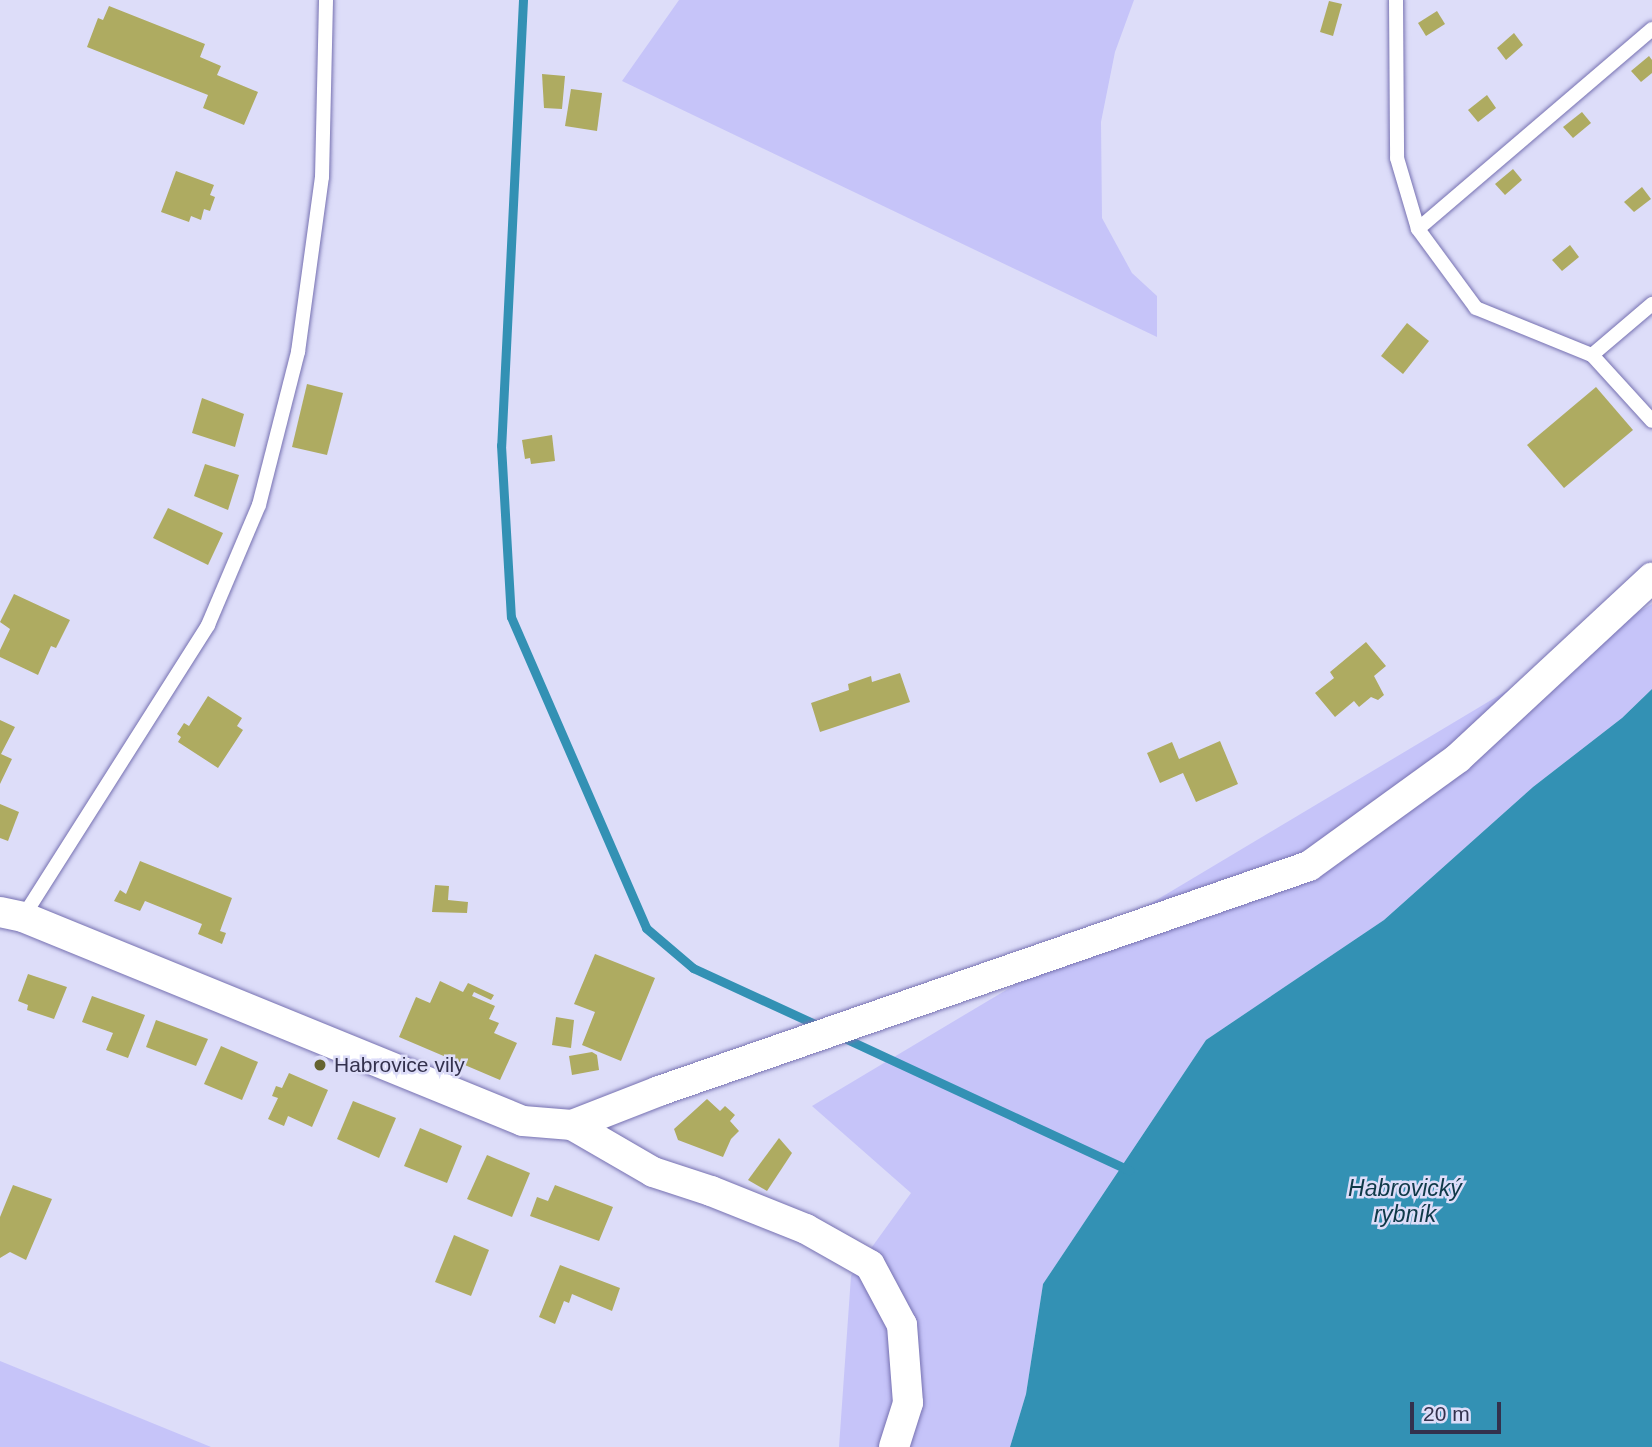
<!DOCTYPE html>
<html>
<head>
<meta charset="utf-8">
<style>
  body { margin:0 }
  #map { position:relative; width:1652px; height:1447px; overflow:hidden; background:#ddddf9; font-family:Helvetica,sans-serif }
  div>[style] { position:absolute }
  .green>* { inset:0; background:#c6c4f9 }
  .water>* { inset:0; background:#3391b4 }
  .stream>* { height:9px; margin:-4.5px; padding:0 4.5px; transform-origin:4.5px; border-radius:4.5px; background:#3391b4 }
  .building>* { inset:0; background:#aeab61 }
  .roads { filter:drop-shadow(0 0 2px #7671b1) drop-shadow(0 0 2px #7671b1) }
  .service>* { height:14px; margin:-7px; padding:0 7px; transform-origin:7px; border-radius:7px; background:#fff }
  .minor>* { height:30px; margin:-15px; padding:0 15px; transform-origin:15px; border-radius:15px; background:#fff }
  .dots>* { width:19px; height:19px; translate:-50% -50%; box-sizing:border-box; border:4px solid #ddddf9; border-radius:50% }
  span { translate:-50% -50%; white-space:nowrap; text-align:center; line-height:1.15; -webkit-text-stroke:5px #ddddf9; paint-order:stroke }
  .poi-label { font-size:21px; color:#33314d }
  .left { translate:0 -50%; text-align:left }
  .water-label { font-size:23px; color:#0f3948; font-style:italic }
  .scale { position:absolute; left:1410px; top:1402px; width:91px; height:32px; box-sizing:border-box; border:4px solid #33314d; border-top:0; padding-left:9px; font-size:21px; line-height:24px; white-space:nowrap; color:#33314d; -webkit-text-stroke:5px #ddddf9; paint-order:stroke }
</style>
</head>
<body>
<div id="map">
  <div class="green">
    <i style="clip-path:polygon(679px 0,1134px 0,1115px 52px,1101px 122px,1102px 218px,1132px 273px,1157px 296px,1157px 337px,622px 81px)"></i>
    <i style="clip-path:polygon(1652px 604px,1652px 689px,1622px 718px,1533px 787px,1384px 920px,1206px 1040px,1043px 1284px,1026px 1394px,1010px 1447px,839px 1447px,851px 1276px,911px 1193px,812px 1106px)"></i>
    <i style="clip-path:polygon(0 1361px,211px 1447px,0 1447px)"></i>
  </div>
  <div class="water">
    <i style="clip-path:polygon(1652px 689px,1652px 1447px,1010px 1447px,1026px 1394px,1043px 1284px,1206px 1040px,1384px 920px,1533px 787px,1622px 718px)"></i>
  </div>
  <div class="stream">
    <i style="left:523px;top:0;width:446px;rotate:92.8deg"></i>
    <i style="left:501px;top:445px;width:172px;rotate:86.7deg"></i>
    <i style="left:511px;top:617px;width:339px;rotate:66.5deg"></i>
    <i style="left:646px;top:928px;width:62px;rotate:40.4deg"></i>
    <i style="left:693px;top:968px;width:141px;rotate:24.7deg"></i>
    <i style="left:840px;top:1036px;width:319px;rotate:24.9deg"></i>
  </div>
  <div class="building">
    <i style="clip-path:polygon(1329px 1px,1342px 4px,1333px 36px,1320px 32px)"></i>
    <i style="clip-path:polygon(109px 6px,205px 44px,200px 57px,221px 66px,217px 75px,258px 92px,244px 125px,203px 108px,208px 95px,87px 47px,98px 18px,103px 20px)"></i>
    <i style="clip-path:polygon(1437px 11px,1445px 24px,1426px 36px,1418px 23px)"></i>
    <i style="clip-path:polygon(1514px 33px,1523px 45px,1506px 60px,1497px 48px)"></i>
    <i style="clip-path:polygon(1649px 56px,1652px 60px,1652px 73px,1641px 82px,1631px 71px)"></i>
    <i style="clip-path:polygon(542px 74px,565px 76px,562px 109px,544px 108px)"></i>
    <i style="clip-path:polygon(571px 89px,602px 93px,597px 131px,565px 126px)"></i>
    <i style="clip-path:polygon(1487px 95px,1496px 108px,1478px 122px,1468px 110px)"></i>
    <i style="clip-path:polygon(1582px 112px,1591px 123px,1573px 138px,1563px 127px)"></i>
    <i style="clip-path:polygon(1513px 169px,1522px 180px,1505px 195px,1495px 184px)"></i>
    <i style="clip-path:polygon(176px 171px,214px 185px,210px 195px,215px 197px,210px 211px,204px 209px,201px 220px,191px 216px,189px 222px,161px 212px)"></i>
    <i style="clip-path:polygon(1642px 187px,1651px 199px,1634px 212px,1624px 202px)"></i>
    <i style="clip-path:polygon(1570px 245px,1579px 257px,1562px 271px,1552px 260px)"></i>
    <i style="clip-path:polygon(1407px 323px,1429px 341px,1403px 374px,1381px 356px)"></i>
    <i style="clip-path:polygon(307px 384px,343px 393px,327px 455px,292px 447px)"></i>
    <i style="clip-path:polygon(1596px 387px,1633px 430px,1564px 488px,1527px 445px)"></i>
    <i style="clip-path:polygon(202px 398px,244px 414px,235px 447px,192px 433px)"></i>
    <i style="clip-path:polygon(552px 435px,555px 461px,531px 464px,530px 458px,525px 459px,522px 440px)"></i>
    <i style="clip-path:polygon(205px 464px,239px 475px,228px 510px,194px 496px)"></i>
    <i style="clip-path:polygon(168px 508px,223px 533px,208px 565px,153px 538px)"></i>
    <i style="clip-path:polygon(14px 594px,70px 620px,56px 648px,51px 646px,38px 675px,0 657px,0 650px,10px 629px,0 622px)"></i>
    <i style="clip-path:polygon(1366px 642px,1386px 666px,1374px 676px,1384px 695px,1378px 700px,1371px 697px,1359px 707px,1354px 701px,1335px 717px,1315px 693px,1334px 678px,1330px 672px)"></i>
    <i style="clip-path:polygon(900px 673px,910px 702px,820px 732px,811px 703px,849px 690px,848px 684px,871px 676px,872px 682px)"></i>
    <i style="clip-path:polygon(208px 696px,242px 718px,237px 726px,243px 730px,218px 768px,178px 742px,181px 737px,177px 734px,184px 723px,189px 726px)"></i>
    <i style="clip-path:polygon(0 720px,15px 727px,1px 754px,12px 759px,0 784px)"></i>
    <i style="clip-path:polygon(1220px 741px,1238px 784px,1196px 802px,1183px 773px,1160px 783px,1147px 753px,1172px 742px,1179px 759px)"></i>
    <i style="clip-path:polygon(0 804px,19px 812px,8px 841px,0 838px)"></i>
    <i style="clip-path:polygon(140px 861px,232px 898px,220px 931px,226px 933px,222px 944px,198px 934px,202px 924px,145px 901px,140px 911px,114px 901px,120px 890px,126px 894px)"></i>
    <i style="clip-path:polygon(435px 885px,449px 886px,448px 900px,468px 902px,467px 913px,432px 912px)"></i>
    <i style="clip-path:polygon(595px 954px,655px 978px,621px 1061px,582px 1045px,595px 1012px,574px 1004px)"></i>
    <i style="clip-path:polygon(28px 974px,67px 987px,54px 1019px,27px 1010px,28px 1005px,18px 1001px)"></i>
    <i style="clip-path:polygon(440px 981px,463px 992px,468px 983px,494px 995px,491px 1000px,474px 992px,472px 996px,495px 1006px,489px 1019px,499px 1023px,494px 1033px,517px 1043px,500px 1080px,399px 1037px,416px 997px,430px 1003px)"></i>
    <i style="clip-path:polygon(92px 996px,145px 1015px,128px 1058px,106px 1050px,113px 1033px,82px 1022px)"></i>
    <i style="clip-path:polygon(556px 1017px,574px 1020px,571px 1048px,552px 1045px)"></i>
    <i style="clip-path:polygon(156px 1020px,208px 1039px,196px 1066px,146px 1047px)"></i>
    <i style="clip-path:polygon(221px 1046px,258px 1062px,242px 1100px,204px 1084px)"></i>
    <i style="clip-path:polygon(592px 1052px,597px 1055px,599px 1070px,572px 1075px,569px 1056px)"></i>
    <i style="clip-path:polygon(289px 1073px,328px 1090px,312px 1127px,288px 1116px,284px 1126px,268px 1119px,278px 1098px,272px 1096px,276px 1086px,282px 1088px)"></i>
    <i style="clip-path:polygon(707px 1099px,720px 1111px,725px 1106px,735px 1115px,730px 1121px,739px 1131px,731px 1139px,723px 1157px,678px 1140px,674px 1129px)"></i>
    <i style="clip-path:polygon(353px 1101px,396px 1118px,379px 1158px,337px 1139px)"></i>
    <i style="clip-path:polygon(420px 1128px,462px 1146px,447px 1183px,404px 1166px)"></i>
    <i style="clip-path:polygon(779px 1138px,792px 1153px,767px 1191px,748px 1180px)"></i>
    <i style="clip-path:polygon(487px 1155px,530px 1173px,512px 1217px,467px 1199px)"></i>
    <i style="clip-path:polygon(13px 1185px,52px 1199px,26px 1260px,10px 1252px,0 1258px,0 1217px)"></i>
    <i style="clip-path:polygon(555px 1185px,613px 1207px,599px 1241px,530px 1216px,537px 1197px,548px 1201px)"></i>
    <i style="clip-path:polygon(454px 1235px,489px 1250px,471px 1296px,435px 1282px)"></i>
    <i style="clip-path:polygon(560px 1265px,620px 1288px,612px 1311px,572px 1294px,569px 1303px,564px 1301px,555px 1324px,539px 1317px)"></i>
  </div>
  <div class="roads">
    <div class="service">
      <i style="left:1396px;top:0;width:158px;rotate:89.6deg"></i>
      <i style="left:1397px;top:158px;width:74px;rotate:73.5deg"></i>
      <i style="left:1418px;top:229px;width:98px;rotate:53.7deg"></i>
      <i style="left:1476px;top:308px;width:125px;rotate:22.1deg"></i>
      <i style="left:1592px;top:355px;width:89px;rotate:47.7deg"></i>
      <i style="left:1418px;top:229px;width:308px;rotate:-40.5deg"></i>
      <i style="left:1592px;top:355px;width:79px;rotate:-40.4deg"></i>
      <i style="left:23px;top:917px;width:346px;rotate:-57.6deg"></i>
      <i style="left:208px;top:625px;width:130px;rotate:-67deg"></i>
      <i style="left:259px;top:505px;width:158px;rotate:-75.7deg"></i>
      <i style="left:298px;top:352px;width:177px;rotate:-82.2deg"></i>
      <i style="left:322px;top:177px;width:177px;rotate:-88.7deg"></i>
    </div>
    <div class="minor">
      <i style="left:0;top:912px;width:24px;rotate:12deg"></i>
      <i style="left:23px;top:917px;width:540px;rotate:22.2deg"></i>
      <i style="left:523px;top:1121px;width:49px;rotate:4.7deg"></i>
      <i style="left:572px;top:1125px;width:93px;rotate:-21.3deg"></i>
      <i style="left:659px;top:1091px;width:688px;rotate:-19.09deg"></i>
      <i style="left:1309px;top:866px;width:184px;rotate:-35.9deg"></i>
      <i style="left:1458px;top:758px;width:265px;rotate:-42.9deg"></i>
      <i style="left:572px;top:1125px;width:94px;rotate:30.1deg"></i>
      <i style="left:653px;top:1172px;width:61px;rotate:18.1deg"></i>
      <i style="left:711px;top:1191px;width:102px;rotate:21.8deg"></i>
      <i style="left:806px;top:1229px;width:73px;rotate:29.4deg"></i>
      <i style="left:870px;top:1265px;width:68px;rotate:61.9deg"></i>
      <i style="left:902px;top:1325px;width:78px;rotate:85.6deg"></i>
      <i style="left:908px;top:1403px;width:46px;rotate:107.7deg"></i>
    </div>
  </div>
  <div class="dots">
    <i style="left:320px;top:1065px;background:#656330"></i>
  </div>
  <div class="poi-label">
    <span class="left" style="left:334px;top:1065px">Habrovice vily</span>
  </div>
  <div class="water-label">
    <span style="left:1405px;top:1201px">Habrovický<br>rybník</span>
  </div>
  <div class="scale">20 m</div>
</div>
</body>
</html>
